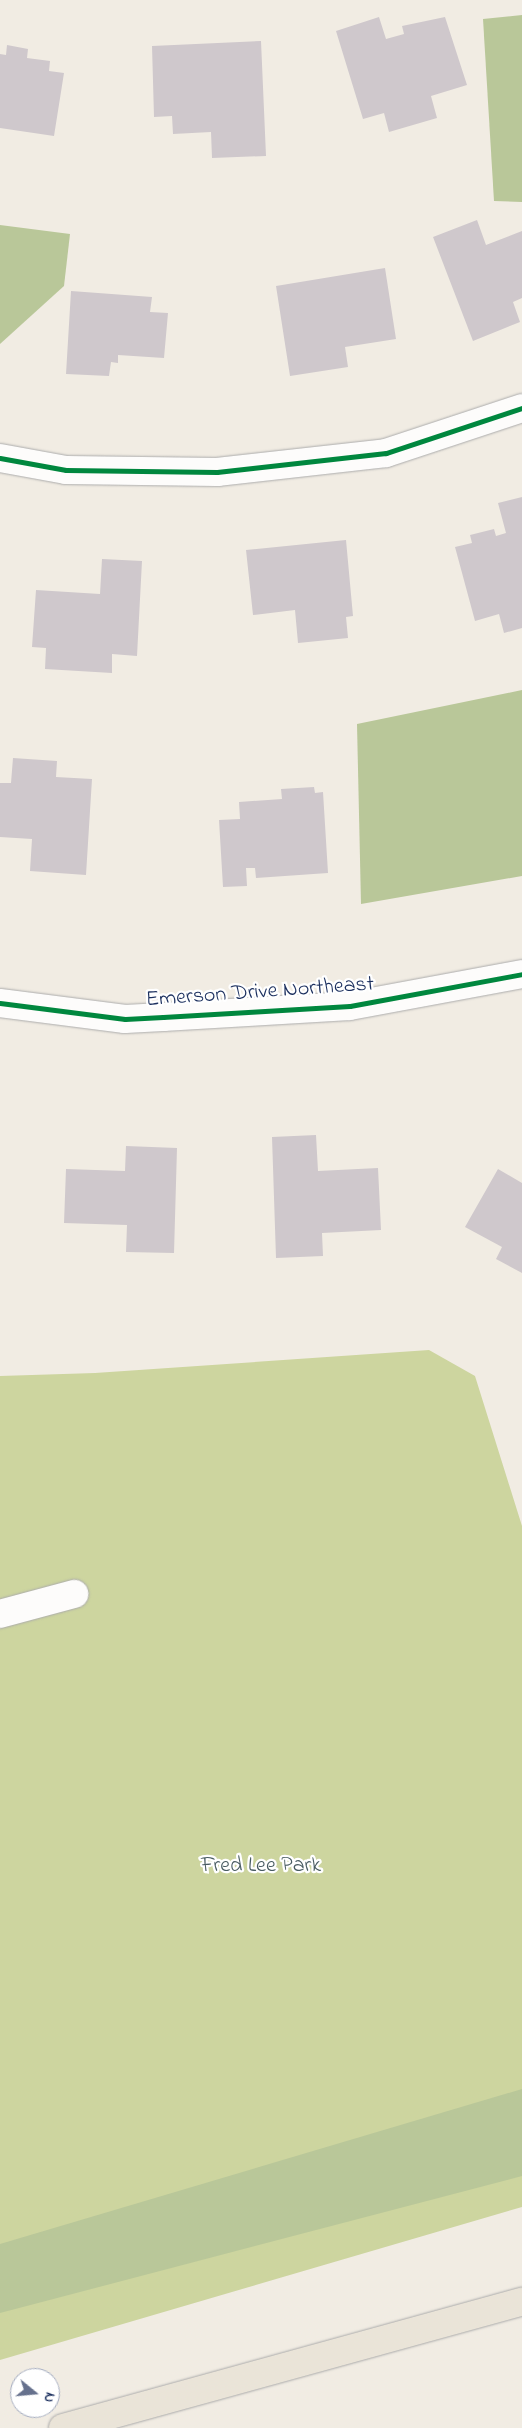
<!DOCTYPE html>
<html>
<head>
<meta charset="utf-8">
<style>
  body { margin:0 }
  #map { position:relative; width:522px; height:2428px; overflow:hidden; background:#f1ece3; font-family:"Indie Flower",sans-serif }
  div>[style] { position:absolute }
  .green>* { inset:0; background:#cdd59f }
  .forest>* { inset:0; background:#b9c799 }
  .building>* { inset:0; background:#cfc8cc }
  .roads { filter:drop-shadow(0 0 1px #acacac) drop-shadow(0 0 1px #acacac) }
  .minor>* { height:28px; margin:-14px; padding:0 14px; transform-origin:14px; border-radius:14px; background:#fdfcfb }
  .highway>* { height:28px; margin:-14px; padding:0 14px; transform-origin:14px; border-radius:14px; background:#eae4d8 }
  .cycleway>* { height:5px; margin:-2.5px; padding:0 2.5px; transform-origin:2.5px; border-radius:2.5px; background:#00873e }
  span { translate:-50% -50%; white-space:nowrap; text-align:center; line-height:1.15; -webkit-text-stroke:4.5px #fff; paint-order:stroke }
  .street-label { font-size:22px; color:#1b2f5e }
  .park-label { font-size:22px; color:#485b61 }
  .north { position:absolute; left:10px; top:2368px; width:50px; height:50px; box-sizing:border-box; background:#fff; border:1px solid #a4acbf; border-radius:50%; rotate:107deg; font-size:14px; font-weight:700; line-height:20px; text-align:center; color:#1b2f5e }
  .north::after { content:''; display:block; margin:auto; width:18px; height:22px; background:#66718d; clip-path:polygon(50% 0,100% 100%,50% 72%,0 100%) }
</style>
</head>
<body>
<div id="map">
  <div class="green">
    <i style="clip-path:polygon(429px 1350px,475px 1376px,522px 1526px,522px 2207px,0 2360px,0 1376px,95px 1373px)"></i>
  </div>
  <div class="forest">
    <i style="clip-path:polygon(522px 15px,522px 202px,494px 201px,483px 19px)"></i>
    <i style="clip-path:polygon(0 225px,70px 234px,64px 286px,0 344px)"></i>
    <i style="clip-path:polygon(522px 690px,522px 876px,361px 904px,357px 724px)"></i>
    <i style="clip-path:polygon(522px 2089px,522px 2176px,0 2313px,0 2244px)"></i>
  </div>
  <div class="building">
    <i style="clip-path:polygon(379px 17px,386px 39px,404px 34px,402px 26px,445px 17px,467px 85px,431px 96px,437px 118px,389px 132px,384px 113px,363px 119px,336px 31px)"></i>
    <i style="clip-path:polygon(261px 41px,266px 156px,212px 158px,211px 132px,173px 134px,172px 116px,154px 117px,152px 46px)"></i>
    <i style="clip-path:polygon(7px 45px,28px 49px,27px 58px,50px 61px,49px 71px,64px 73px,54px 136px,0 128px,0 54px,6px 55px)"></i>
    <i style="clip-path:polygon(477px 220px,486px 245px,522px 231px,522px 298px,513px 302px,520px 322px,473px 341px,433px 237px)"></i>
    <i style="clip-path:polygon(385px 268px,396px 339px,345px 347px,348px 367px,290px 376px,276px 286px)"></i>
    <i style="clip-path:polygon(71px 291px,152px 297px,150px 312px,168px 313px,164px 358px,118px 355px,118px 363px,111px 362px,109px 376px,66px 374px)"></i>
    <i style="clip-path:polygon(522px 497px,522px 628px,504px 633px,499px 614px,475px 621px,455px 547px,472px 543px,470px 535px,494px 529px,496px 536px,506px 533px,498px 503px)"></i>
    <i style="clip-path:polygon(346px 540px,353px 616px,346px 617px,348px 638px,298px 643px,295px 610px,253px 615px,246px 550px)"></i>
    <i style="clip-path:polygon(102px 559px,142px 561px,137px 656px,112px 654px,112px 673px,45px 669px,46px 648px,32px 647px,36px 590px,100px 594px)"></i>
    <i style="clip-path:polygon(13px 758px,57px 761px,56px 777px,92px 779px,86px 875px,30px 871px,32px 839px,0 837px,0 783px,11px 783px)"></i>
    <i style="clip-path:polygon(314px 787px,315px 793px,323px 792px,328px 873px,256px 878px,255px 868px,246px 868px,247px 886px,223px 887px,219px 820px,240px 819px,239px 802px,282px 799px,281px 789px)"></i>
    <i style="clip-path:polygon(316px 1135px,318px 1171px,378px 1168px,381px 1230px,322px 1233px,323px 1256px,276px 1258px,272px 1137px)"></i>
    <i style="clip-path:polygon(126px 1146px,177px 1148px,174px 1253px,126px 1252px,127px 1225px,64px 1223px,66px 1169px,125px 1171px)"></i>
    <i style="clip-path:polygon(498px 1169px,522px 1183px,522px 1273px,496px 1259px,502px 1247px,465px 1227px)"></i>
  </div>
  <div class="roads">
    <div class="minor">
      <i style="left:0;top:458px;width:67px;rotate:10.3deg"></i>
      <i style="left:66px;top:470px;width:151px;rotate:0.8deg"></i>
      <i style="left:217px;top:472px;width:170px;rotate:-6.4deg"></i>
      <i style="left:386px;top:453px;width:143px;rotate:-18.3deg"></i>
      <i style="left:0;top:1003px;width:126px;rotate:7.3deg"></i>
      <i style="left:125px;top:1019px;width:38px;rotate:-3deg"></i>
      <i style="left:163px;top:1017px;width:187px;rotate:-3.4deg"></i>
      <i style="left:350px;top:1006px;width:175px;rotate:-10.5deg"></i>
      <i style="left:0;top:1614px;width:77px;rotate:-15.1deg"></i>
    </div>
    <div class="highway">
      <i style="left:63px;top:2428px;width:476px;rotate:-15.4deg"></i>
    </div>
  </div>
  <div class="cycleway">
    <i style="left:0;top:458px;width:67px;rotate:10.3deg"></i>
    <i style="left:66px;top:470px;width:151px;rotate:0.8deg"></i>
    <i style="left:217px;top:472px;width:170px;rotate:-6.4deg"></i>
    <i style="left:386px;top:453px;width:143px;rotate:-18.3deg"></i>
    <i style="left:0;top:1003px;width:126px;rotate:7.3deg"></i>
    <i style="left:125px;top:1019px;width:38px;rotate:-3deg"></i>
    <i style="left:163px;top:1017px;width:187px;rotate:-3.4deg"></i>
    <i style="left:350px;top:1006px;width:175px;rotate:-10.5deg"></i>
  </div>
  <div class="street-label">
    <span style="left:260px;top:993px;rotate:-4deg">Emerson Drive Northeast</span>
  </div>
  <div class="park-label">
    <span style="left:261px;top:1867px">Fred Lee Park</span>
  </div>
  <div class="north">N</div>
</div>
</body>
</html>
